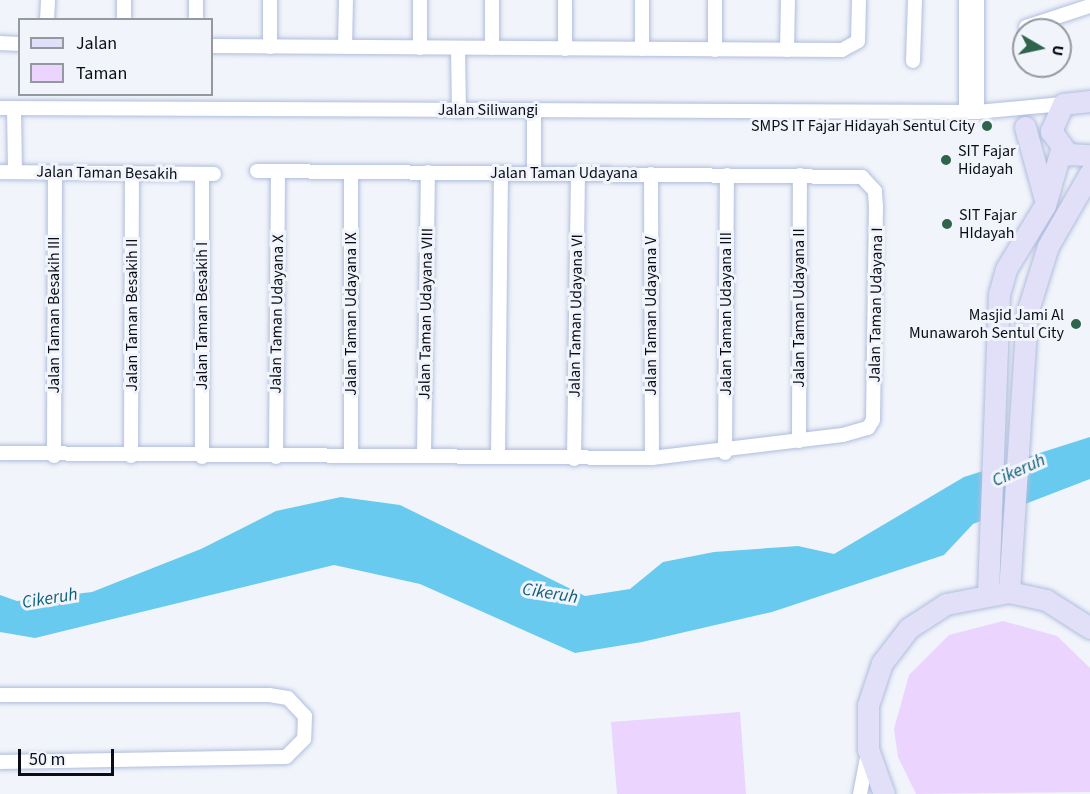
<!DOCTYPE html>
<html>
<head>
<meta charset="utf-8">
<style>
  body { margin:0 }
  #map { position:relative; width:1090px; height:794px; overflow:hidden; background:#f1f4fa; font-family:"Source Sans 3",sans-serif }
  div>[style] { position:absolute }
  .green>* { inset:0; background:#ebd4fe }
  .water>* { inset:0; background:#69caef }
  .roads { filter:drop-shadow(0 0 2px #b0bddd) drop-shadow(0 0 2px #b0bddd) }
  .street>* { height:14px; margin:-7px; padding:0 7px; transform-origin:7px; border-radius:7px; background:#fff }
  .primary>* { height:21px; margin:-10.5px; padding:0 10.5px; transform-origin:10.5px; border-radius:10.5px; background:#e2e0f8 }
  .dots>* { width:16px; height:16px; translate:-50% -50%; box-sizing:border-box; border:3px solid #f1f4fa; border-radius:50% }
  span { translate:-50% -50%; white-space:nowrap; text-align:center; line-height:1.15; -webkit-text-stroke:6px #f1f4fa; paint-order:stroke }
  .street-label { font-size:16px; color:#090d17 }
  .poi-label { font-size:16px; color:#090d17 }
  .right { translate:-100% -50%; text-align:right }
  .left { translate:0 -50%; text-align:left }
  .water-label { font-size:18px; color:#105f78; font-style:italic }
  .legend { position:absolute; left:18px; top:18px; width:195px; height:78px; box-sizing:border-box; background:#f1f4fa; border:2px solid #94989f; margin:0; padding:8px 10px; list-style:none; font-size:18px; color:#090d17 }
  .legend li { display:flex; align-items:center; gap:12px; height:30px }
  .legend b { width:30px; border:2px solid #94989f }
  .north { position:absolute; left:1012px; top:18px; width:60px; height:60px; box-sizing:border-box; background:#f1f4fa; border:2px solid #94989f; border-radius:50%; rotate:99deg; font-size:16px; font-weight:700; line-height:24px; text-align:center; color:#090d17 }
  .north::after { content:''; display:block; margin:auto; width:21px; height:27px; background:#2d644b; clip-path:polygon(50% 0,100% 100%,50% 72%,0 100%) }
  .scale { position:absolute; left:18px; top:749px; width:96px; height:27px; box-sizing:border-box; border:3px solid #090d17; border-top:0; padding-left:8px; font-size:18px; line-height:21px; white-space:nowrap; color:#090d17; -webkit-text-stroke:4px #f1f4fa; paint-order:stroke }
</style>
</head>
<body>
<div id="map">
  <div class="green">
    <i style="clip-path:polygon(1003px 621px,1057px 636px,1090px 668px,1090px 792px,916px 794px,898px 757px,894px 729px,909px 675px,949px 635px)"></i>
    <i style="clip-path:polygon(740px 712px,746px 794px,617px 794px,611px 722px)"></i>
  </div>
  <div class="water">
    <i style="clip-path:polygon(1090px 437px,1090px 479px,973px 524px,944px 555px,772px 612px,642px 642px,575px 653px,420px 584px,334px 565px,35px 638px,0 632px,0 595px,17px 601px,92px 592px,201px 549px,276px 511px,341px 497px,400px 505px,585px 596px,630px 589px,663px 562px,714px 552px,798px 546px,834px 554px,964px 477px)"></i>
  </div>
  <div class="roads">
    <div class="street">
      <i style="left:196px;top:0;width:20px;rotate:90deg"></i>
      <i style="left:715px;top:0;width:50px;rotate:90deg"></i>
      <i style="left:47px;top:20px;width:20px;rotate:-87deg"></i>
      <i style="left:124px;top:20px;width:20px;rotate:-90deg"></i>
      <i style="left:1026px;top:27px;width:67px;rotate:-18.2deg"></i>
      <i style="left:0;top:43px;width:20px;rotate:3deg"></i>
      <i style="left:212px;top:46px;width:630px;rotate:0.36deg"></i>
      <i style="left:842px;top:50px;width:18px;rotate:-29deg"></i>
      <i style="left:858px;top:41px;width:41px;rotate:-88.6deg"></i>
      <i style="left:270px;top:47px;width:47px;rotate:-90deg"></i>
      <i style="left:345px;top:47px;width:47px;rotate:-88.8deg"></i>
      <i style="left:420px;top:48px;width:48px;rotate:-90deg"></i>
      <i style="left:458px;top:48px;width:63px;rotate:89.1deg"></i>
      <i style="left:492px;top:48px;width:48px;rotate:-90deg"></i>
      <i style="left:565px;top:49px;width:49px;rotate:-90deg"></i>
      <i style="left:642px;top:49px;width:49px;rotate:-90deg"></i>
      <i style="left:787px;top:50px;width:50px;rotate:-88.9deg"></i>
      <i style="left:913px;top:61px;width:61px;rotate:-88.1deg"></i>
      <i style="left:0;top:108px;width:977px;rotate:0.23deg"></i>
      <i style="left:977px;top:112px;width:86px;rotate:-5.3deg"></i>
      <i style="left:14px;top:108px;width:64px;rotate:89.1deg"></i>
      <i style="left:966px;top:112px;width:112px;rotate:-90deg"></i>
      <i style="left:977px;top:112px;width:112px;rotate:-90deg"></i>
      <i style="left:0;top:172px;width:214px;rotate:0.5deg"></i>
      <i style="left:351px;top:172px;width:284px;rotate:90deg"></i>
      <i style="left:534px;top:173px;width:63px;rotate:-90deg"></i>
      <i style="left:651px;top:174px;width:284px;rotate:89.8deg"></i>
      <i style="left:799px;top:441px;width:266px;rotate:-89.8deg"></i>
      <i style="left:0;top:453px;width:652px;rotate:0.44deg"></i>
      <i style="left:652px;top:458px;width:192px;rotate:-6.9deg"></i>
      <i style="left:843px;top:435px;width:26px;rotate:-16deg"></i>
      <i style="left:868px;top:428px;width:9px;rotate:-58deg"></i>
      <i style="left:873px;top:420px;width:213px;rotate:-89.2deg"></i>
      <i style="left:876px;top:207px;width:16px;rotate:-94deg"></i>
      <i style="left:875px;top:191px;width:19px;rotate:-133deg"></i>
      <i style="left:862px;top:177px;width:605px;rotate:-179.43deg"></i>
      <i style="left:725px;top:453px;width:278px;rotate:-89.6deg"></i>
      <i style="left:424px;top:455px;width:283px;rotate:-89.2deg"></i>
      <i style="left:54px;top:456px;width:283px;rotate:-89.8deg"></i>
      <i style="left:131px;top:456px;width:283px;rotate:-89.8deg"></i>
      <i style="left:202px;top:457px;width:283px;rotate:-90deg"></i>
      <i style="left:276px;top:457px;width:286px;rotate:-89.6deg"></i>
      <i style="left:498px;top:457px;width:284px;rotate:-89.4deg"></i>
      <i style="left:574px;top:459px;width:286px;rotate:-89.2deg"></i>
      <i style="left:0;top:695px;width:269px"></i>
      <i style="left:269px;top:695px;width:19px;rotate:9deg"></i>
      <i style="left:288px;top:698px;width:25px;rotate:47deg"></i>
      <i style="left:305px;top:716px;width:23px;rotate:92deg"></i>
      <i style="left:304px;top:739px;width:25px;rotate:135deg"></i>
      <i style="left:286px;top:757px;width:286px;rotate:179deg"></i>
      <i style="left:860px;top:794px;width:37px;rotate:-79deg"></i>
    </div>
    <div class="primary">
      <i style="left:1090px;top:101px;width:27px;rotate:174deg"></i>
      <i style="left:1063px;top:104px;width:30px;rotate:114deg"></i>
      <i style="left:1051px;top:131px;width:29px;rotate:54deg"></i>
      <i style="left:1068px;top:154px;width:22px;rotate:3deg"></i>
      <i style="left:1025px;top:127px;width:72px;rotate:74.6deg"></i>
      <i style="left:1009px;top:592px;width:280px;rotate:-86.3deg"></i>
      <i style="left:1027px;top:313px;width:70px;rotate:-72.6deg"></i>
      <i style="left:1048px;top:246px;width:84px;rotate:-60.1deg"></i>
      <i style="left:988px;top:593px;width:299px;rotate:-87.9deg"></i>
      <i style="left:999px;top:294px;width:26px;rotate:-74deg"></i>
      <i style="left:1006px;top:269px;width:75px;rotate:-58.6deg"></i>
      <i style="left:1045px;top:205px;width:57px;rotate:-73.8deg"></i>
      <i style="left:884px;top:794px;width:48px;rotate:-109.6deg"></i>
      <i style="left:868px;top:749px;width:44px;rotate:-90deg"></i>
      <i style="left:868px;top:705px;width:44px;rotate:-71.6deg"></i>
      <i style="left:882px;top:663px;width:44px;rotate:-52.4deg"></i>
      <i style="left:909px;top:628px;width:44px;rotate:-33deg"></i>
      <i style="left:946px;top:604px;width:64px;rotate:-10.8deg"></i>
      <i style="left:1009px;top:592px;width:38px;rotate:12deg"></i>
      <i style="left:1046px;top:600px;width:52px;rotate:32.5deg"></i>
    </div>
  </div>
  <div class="dots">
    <i style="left:987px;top:126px;background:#2d644b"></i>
    <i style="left:946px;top:160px;background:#2d644b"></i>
    <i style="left:947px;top:224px;background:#2d644b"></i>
    <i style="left:1076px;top:324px;background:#2d644b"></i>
  </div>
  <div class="street-label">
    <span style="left:488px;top:110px">Jalan Siliwangi</span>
    <span style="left:107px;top:173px;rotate:1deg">Jalan Taman Besakih</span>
    <span style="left:564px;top:173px">Jalan Taman Udayana</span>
    <span style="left:876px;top:305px;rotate:-89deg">Jalan Taman Udayana I</span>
    <span style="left:799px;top:308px;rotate:-90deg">Jalan Taman Udayana II</span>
    <span style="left:277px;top:314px;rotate:-89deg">Jalan Taman Udayana X</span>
    <span style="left:351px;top:314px;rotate:-90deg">Jalan Taman Udayana IX</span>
    <span style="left:426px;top:314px;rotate:-89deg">Jalan Taman Udayana VIII</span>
    <span style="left:726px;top:314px;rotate:-90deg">Jalan Taman Udayana III</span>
    <span style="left:54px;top:315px;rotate:-90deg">Jalan Taman Besakih III</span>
    <span style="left:132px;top:315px;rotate:-90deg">Jalan Taman Besakih II</span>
    <span style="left:202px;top:316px;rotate:-90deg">Jalan Taman Besakih I</span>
    <span style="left:576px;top:316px;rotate:-89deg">Jalan Taman Udayana VI</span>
    <span style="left:651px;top:316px;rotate:-90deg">Jalan Taman Udayana V</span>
  </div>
  <div class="poi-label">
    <span class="right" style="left:975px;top:126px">SMPS IT Fajar Hidayah Sentul City</span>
    <span class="left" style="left:958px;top:160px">SIT Fajar<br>Hidayah</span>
    <span class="left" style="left:959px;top:224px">SIT Fajar<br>HIdayah</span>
    <span class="right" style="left:1064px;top:324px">Masjid Jami Al<br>Munawaroh Sentul City</span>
  </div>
  <div class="water-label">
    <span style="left:1019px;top:471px;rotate:-24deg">Cikeruh</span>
    <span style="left:550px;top:594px;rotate:9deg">Cikeruh</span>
    <span style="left:50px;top:599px;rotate:-9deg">Cikeruh</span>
  </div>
  <ul class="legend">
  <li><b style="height:8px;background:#e2e0f8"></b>Jalan</li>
  <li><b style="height:16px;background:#ebd4fe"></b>Taman</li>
  </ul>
  <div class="north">U</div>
  <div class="scale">50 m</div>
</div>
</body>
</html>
